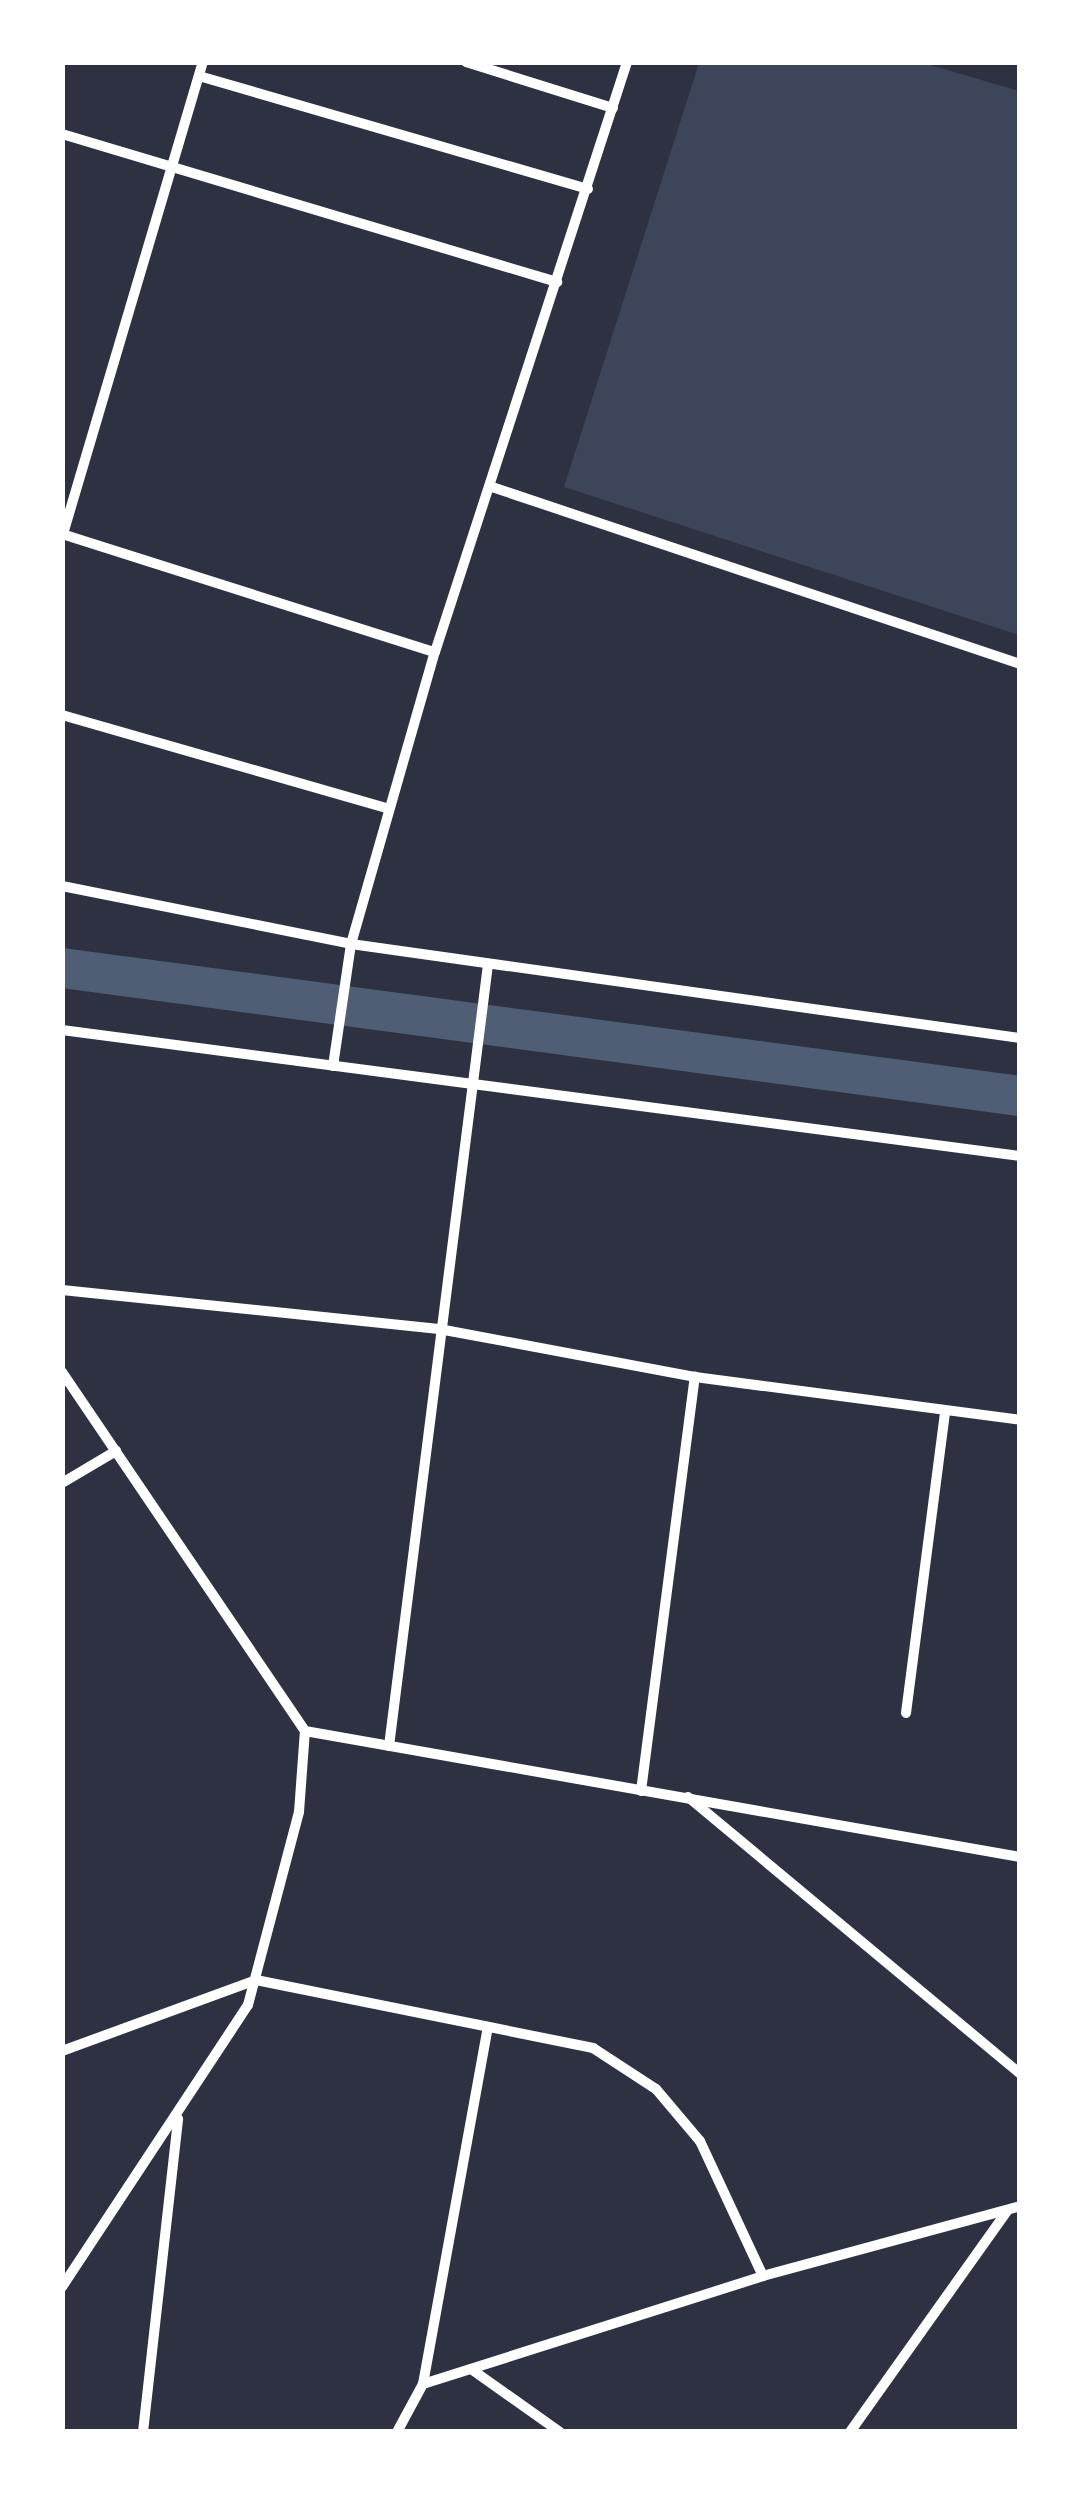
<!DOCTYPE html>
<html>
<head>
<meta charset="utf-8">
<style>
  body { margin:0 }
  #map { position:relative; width:1082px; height:2494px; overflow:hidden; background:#2d3142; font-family:Raleway,sans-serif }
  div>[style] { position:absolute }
  .green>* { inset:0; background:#3c4559 }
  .canal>* { height:40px; margin:-20px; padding:0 20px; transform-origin:20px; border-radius:20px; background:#4f5d75 }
  .minor>* { height:10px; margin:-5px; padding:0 5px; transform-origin:5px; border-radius:5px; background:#fff }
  span { translate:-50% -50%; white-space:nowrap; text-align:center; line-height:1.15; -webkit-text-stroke:10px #fff; paint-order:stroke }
  .frame { position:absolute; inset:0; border:65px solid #fff; pointer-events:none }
</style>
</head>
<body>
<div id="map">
  <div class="green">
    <i style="clip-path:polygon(699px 63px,924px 63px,1019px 91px,1019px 635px,564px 487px)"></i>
  </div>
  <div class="canal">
    <i style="left:62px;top:968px;width:967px;rotate:7.61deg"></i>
  </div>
  <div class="minor">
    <i style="left:466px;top:62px;width:154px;rotate:17.4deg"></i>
    <i style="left:199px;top:76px;width:405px;rotate:16.2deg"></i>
    <i style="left:62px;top:134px;width:517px;rotate:16.65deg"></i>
    <i style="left:492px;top:487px;width:557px;rotate:18.53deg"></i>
    <i style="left:62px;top:534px;width:391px;rotate:17.6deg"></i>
    <i style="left:63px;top:534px;width:492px;rotate:-73.5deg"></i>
    <i style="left:62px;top:715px;width:340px;rotate:16deg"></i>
    <i style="left:62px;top:886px;width:295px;rotate:11.3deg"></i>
    <i style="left:351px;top:944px;width:676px;rotate:8deg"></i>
    <i style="left:62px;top:1030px;width:966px;rotate:7.49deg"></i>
    <i style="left:333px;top:1066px;width:123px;rotate:-81.6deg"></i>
    <i style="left:351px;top:944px;width:304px;rotate:-74deg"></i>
    <i style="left:435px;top:652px;width:620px;rotate:-71.97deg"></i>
    <i style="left:62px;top:1290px;width:379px;rotate:5.9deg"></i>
    <i style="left:439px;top:1329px;width:260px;rotate:10.6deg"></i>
    <i style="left:695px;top:1377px;width:328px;rotate:7.5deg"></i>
    <i style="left:62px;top:1372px;width:434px;rotate:55.9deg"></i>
    <i style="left:305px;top:1731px;width:726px;rotate:9.99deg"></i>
    <i style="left:62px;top:1483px;width:63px;rotate:-30.7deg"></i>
    <i style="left:906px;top:1713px;width:305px;rotate:-82.6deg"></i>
    <i style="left:389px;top:1746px;width:787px;rotate:-82.78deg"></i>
    <i style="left:641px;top:1791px;width:418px;rotate:-82.6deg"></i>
    <i style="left:688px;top:1797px;width:432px;rotate:39.8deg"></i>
    <i style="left:62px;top:2051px;width:207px;rotate:-20.1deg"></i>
    <i style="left:256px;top:1980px;width:344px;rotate:11.4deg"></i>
    <i style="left:593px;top:2048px;width:75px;rotate:33.1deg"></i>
    <i style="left:656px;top:2089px;width:68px;rotate:49.8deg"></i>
    <i style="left:700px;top:2141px;width:149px;rotate:65deg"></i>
    <i style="left:763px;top:2276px;width:266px;rotate:-15.2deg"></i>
    <i style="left:62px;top:2287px;width:338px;rotate:-56.6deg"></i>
    <i style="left:248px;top:2005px;width:200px;rotate:-75.2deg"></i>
    <i style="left:299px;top:1812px;width:81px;rotate:-85.8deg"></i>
    <i style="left:471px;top:2369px;width:109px;rotate:35.3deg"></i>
    <i style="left:423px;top:2384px;width:357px;rotate:-17.6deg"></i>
    <i style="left:143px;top:2432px;width:315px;rotate:-83.6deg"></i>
    <i style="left:397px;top:2432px;width:55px;rotate:-61.6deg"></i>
    <i style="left:423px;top:2384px;width:363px;rotate:-79.7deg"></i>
    <i style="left:850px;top:2432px;width:272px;rotate:-54.6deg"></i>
  </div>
  <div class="frame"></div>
</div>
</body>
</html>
